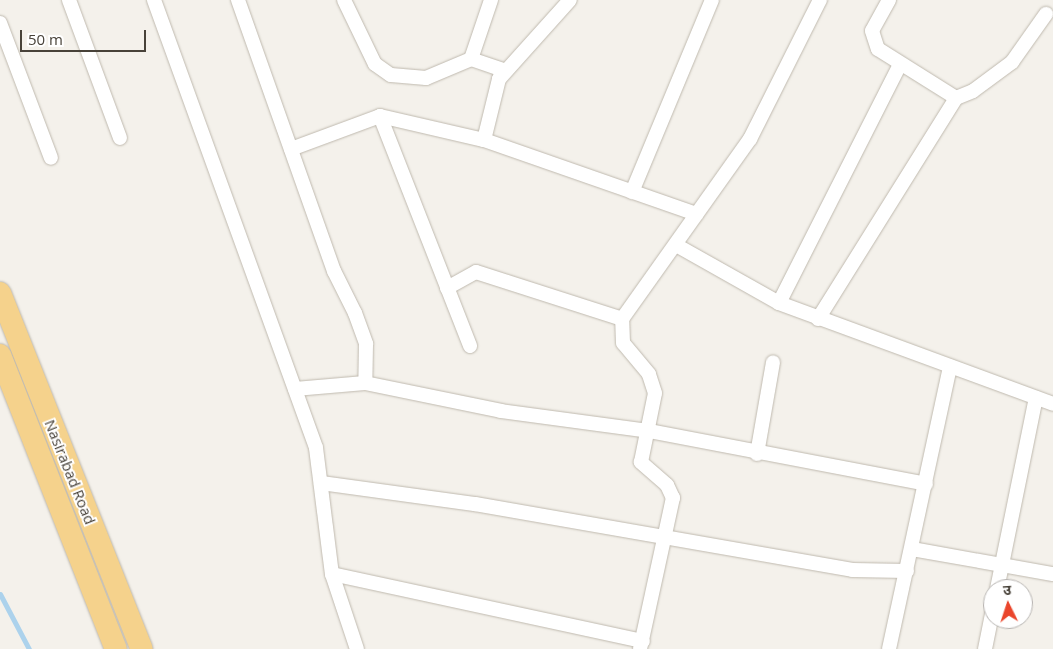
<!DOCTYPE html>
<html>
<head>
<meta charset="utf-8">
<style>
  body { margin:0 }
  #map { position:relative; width:1053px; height:649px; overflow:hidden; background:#f4f1eb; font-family:"Open Sans","Noto Sans Devanagari",sans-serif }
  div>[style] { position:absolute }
  .stream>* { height:5px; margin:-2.5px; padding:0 2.5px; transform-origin:2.5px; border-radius:2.5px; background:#acd2ec }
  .roads { filter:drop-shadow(0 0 1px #bfb9ae) drop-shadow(0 0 1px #bfb9ae) }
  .minor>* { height:14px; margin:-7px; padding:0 7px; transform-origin:7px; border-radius:7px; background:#fff }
  .trunk>* { height:22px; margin:-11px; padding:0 11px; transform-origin:11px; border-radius:11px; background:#f5d28c }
  span { translate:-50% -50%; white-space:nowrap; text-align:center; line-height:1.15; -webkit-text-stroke:4px #fff; paint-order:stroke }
  .street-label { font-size:15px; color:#484239 }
  .north { position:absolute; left:983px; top:579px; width:50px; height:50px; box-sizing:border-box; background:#fff; border:1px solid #b6b3b0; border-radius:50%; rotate:356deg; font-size:14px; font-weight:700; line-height:20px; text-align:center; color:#484239 }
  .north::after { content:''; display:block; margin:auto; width:18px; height:22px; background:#ea462c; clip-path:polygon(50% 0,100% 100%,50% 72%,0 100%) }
  .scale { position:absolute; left:20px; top:30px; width:126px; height:22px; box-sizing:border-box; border:2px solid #484239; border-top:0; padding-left:6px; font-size:15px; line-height:18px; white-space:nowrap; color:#484239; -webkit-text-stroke:4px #fff; paint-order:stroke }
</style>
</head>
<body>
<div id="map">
  <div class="stream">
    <i style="left:0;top:594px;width:62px;rotate:62.2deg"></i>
  </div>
  <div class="roads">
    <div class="minor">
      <i style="left:69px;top:0;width:147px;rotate:69.7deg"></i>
      <i style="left:154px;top:0;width:476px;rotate:70.1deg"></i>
      <i style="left:316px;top:448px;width:127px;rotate:82.8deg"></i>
      <i style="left:332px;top:574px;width:318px;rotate:12.2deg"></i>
      <i style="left:238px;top:0;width:288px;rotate:70.5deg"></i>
      <i style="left:334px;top:271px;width:47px;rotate:63.4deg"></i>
      <i style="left:355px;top:313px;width:33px;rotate:70deg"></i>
      <i style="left:366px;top:344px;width:39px;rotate:91deg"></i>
      <i style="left:344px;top:0;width:71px;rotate:64.2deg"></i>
      <i style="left:375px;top:64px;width:19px;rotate:35deg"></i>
      <i style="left:391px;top:75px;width:35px;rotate:5deg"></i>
      <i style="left:426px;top:78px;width:49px;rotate:-22.9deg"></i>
      <i style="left:491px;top:0;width:62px;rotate:108.7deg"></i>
      <i style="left:471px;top:59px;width:36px;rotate:19deg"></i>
      <i style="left:889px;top:0;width:35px;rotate:119deg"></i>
      <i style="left:872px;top:31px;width:19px;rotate:72deg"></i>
      <i style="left:878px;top:49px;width:92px;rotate:32.1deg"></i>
      <i style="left:0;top:23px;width:144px;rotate:69.3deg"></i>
      <i style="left:380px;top:116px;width:247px;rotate:68.6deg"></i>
      <i style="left:484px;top:140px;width:63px;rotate:-76.2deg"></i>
      <i style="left:499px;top:79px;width:106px;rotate:-48.1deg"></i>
      <i style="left:291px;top:149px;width:95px;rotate:-20.3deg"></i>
      <i style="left:380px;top:116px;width:107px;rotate:13deg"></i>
      <i style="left:484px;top:140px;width:225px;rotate:19.2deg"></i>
      <i style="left:632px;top:192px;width:208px;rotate:-67.4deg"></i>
      <i style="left:676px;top:245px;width:118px;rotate:29.4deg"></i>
      <i style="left:779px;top:303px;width:292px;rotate:20.2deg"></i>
      <i style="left:447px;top:288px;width:33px;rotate:-29deg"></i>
      <i style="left:476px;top:272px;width:153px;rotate:17.8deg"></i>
      <i style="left:779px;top:303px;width:267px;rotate:-63.1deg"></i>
      <i style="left:818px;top:319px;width:261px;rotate:-58deg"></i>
      <i style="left:956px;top:98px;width:18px;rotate:-22deg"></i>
      <i style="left:973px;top:91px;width:49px;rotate:-36.6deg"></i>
      <i style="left:1012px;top:62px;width:59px;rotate:-54.7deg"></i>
      <i style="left:295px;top:389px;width:70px;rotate:-4.9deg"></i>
      <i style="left:365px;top:383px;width:139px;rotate:11.6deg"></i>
      <i style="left:501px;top:411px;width:149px;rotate:7.7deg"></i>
      <i style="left:649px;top:431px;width:282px;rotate:10.8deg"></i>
      <i style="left:757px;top:454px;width:93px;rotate:-80.1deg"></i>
      <i style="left:321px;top:483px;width:155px;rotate:7.8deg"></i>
      <i style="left:475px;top:504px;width:383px;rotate:9.9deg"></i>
      <i style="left:852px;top:570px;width:55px;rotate:1deg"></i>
      <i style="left:912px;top:549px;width:143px;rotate:10.1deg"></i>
      <i style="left:332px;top:574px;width:79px;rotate:71.6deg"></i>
      <i style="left:997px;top:589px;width:195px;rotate:-78.5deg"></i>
      <i style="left:640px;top:649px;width:155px;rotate:-77.7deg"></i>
      <i style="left:673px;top:498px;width:14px;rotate:-115deg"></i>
      <i style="left:667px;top:485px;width:35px;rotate:-139deg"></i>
      <i style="left:641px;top:462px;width:70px;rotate:-78.5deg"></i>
      <i style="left:655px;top:393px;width:20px;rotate:-108deg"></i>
      <i style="left:649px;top:374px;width:40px;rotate:-130deg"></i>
      <i style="left:623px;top:343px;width:24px;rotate:-92deg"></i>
      <i style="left:622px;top:319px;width:221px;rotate:-54.6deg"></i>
      <i style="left:750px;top:139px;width:156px;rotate:-63.3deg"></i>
      <i style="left:889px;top:649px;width:289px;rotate:-77.8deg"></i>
      <i style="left:985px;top:649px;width:41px;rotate:-78.7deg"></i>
    </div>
    <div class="trunk">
      <i style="left:0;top:293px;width:383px;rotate:68.3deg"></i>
      <i style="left:0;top:355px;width:316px;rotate:68.5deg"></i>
    </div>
  </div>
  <div class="street-label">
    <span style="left:70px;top:472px;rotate:68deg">Nasirabad Road</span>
  </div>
  <div class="north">उ</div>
  <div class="scale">50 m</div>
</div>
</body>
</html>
